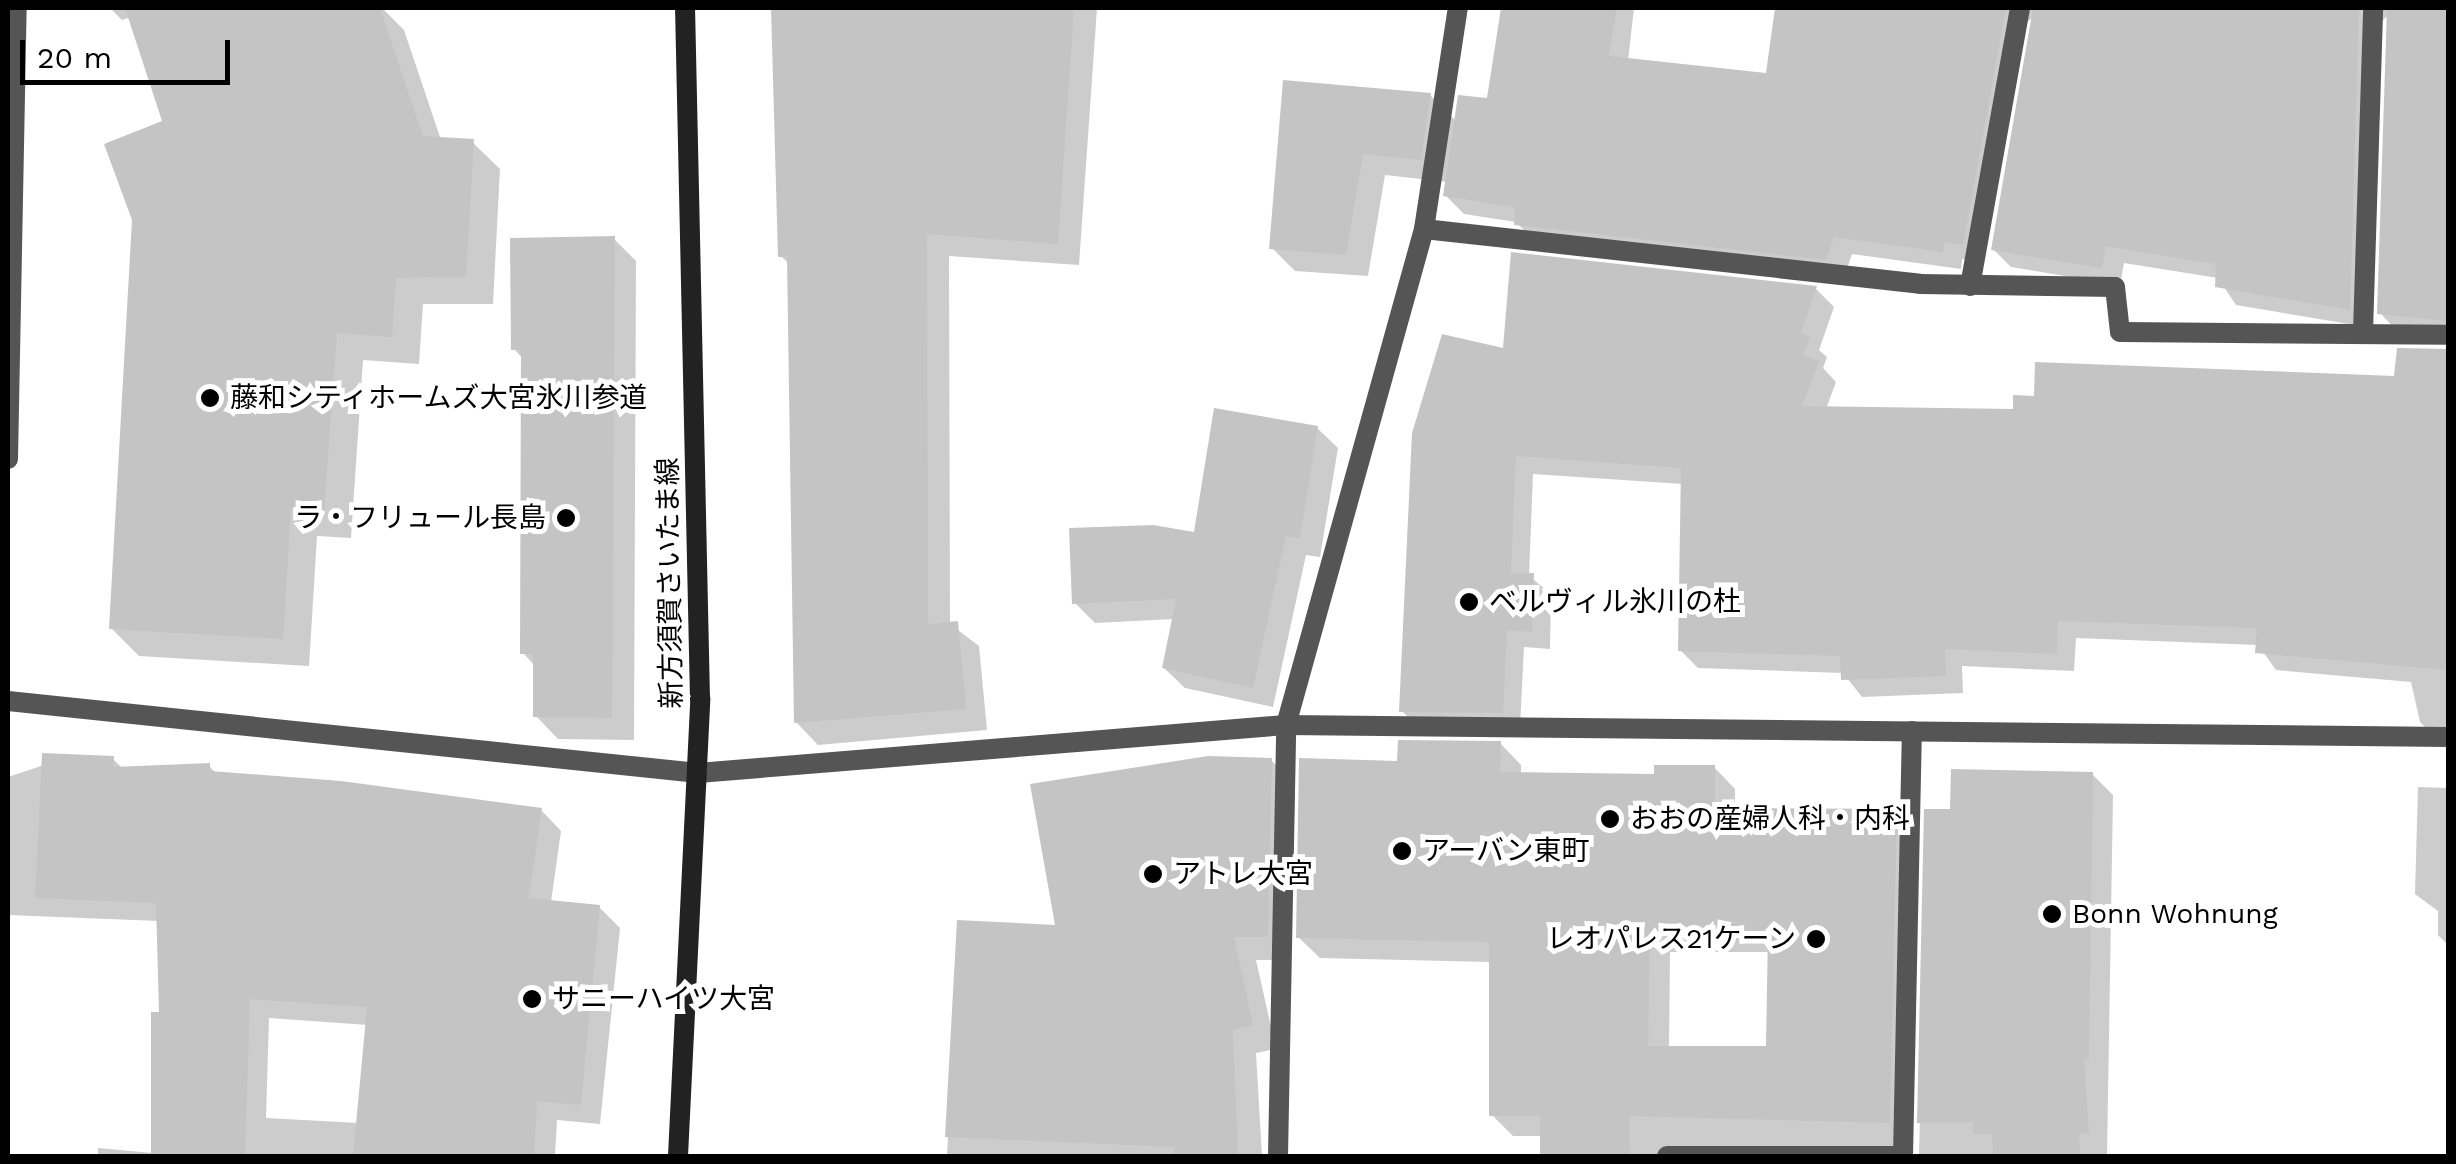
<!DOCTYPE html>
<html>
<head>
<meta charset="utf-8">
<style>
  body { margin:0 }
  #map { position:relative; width:2456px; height:1164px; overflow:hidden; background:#fff; font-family:"Work Sans","Noto Sans JP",sans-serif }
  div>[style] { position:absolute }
  .shadow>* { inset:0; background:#0003 }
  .building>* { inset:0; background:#c4c4c4 }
  .service>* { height:20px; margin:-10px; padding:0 10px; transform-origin:10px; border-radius:10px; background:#555 }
  .minor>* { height:20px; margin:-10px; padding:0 10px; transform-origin:10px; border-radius:10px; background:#555 }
  .secondary>* { height:20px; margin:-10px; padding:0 10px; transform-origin:10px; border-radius:10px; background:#222 }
  .dots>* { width:28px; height:28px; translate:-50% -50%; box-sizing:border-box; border:5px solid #fff; border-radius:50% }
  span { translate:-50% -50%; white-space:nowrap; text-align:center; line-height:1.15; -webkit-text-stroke:10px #fff; paint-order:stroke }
  .poi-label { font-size:28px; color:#000 }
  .left { translate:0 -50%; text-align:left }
  .right { translate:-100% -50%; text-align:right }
  .street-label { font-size:28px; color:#000 }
  .frame { position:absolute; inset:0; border:10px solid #000; pointer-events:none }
  .scale { position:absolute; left:20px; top:40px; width:210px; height:45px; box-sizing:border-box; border:5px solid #000; border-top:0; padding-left:12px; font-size:30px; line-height:35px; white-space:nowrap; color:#000; -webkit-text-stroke:8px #fff; paint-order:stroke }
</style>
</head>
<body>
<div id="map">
  <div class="shadow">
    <i style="clip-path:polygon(110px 8px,273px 8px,281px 34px,360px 8px,382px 8px,404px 30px,441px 140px,472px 142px,500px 169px,493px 304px,423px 304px,419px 364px,363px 360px,351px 538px,317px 536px,309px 666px,139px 656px,111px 628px,165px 123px,131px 17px,122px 20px)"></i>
    <i style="clip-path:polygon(774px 8px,1097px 8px,1079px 265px,949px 256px,950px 624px,979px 646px,987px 730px,818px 745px,796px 722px,789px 264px,781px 256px)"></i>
    <i style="clip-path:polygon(1504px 8px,1634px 8px,1628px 61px,1769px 76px,1778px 8px,2448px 8px,2448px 337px,2398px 332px,2380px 313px,2389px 15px,2376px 26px,2367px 327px,2236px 305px,2218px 278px,2124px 263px,2120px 285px,2011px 267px,1993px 249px,2035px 16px,2024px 24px,1981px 262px,1962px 259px,1961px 269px,1852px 254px,1844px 277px,1535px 242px,1516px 222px,1464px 214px,1446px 196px,1448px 182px,1385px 175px,1368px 276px,1295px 271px,1272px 248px,1286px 83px,1430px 95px,1457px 122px,1489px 100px)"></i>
    <i style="clip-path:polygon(614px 239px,636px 261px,634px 740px,558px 739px,536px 716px,535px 666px,523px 653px,523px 359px,514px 349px)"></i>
    <i style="clip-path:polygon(1514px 255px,1816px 289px,1834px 307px,1819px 350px,1827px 357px,1823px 368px,1836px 382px,1826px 409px,2016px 411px,2396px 379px,2399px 351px,2448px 351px,2448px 740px,2438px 740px,2420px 722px,2411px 682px,2276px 670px,2258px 645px,2076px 638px,2074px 671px,1962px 666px,1963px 693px,1862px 697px,1843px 673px,1698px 668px,1680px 650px,1683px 484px,1533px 474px,1529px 576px,1551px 594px,1550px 649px,1524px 647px,1520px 727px,1420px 730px,1402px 711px,1505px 351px)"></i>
    <i style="clip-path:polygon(1317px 428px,1338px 448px,1320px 557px,1306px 555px,1273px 707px,1185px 688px,1164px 668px,1174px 619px,1095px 623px,1074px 602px,1196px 535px)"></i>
    <i style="clip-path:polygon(evenodd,1500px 743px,1521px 765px,1521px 775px,1657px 776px,1714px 767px,1735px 789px,1735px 810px,1896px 811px,1917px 832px,1910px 1156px,1542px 1156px,1542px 1136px,1513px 1136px,1492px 1115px,1491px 962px,1320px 958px,1298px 937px,1399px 763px,1500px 743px,1670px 952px,1770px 952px,1768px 1048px,1669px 1048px,1670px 952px)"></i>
    <i style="clip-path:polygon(evenodd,113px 759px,123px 769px,209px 766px,218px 775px,541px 810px,561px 831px,551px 902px,599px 907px,620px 928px,600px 1124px,557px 1120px,555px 1156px,98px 1156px,98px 1148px,153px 1153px,162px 1015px,159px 921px,8px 915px,8px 777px,44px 765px,113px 759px,269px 1018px,368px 1025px,359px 1123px,266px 1118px,269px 1018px)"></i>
    <i style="clip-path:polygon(1271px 760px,1295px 784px,1291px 960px,1256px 960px,1276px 1049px,1256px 1053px,1262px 1156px,947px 1156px,959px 923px,1058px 928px)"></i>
    <i style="clip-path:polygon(2092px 774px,2113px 795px,2107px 1156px,1919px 1156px,1927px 811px,1953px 812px)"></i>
    <i style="clip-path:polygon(2418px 787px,2448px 788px,2448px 945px,2438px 935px,2438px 911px,2415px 894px)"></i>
  </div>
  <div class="building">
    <i style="clip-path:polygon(125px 8px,380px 8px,423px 136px,474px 139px,466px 277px,396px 278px,392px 337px,337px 333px,324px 511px,291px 509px,283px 639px,109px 629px,132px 220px,104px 144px,162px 121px)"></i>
    <i style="clip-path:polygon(771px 8px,1074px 8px,1058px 244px,927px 234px,928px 624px,958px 621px,966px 709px,794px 723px,787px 257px,778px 257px)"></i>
    <i style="clip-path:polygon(1501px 8px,1617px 8px,1609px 56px,1766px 73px,1775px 8px,2006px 8px,1963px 245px,1944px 242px,1943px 252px,1834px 237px,1826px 260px,1514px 225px,1515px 207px,1443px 196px,1458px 95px,1487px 98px)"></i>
    <i style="clip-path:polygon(2033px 8px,2359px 8px,2350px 310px,2215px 287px,2216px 264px,2106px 246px,2102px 268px,1991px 250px)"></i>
    <i style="clip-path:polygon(2387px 8px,2448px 8px,2448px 321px,2377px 314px)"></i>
    <i style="clip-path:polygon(1283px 80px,1431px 93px,1421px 160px,1363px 154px,1346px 255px,1269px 249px)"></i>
    <i style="clip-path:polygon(615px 236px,612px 718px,533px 717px,533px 654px,520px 654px,521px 350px,511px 350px,510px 238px)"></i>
    <i style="clip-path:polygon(1511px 252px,1817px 286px,1801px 333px,1810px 337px,1803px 355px,1819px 361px,1802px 406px,2013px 409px,2013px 395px,2034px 396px,2035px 362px,2394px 376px,2397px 348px,2448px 349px,2448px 670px,2255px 653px,2257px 628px,2058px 621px,2057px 654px,1945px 649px,1946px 676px,1841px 680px,1840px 656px,1678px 651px,1681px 468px,1516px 456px,1511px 573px,1534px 573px,1532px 632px,1507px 630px,1503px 713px,1399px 712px,1412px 433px,1442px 334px,1503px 348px)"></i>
    <i style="clip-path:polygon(1214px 408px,1318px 426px,1300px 538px,1286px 536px,1253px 688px,1162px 668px,1176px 599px,1072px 604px,1069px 528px,1153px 525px,1194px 532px)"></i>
    <i style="clip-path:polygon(evenodd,1398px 740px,1501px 741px,1500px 772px,1654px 774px,1654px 765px,1715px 765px,1715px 808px,1897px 809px,1890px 1123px,1629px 1116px,1630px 1156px,1540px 1156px,1540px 1116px,1489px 1116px,1489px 942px,1296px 938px,1299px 758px,1397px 761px,1398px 740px,1768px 931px,1766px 1046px,1648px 1046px,1650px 932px,1768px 931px)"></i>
    <i style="clip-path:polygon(42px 753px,114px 756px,113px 767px,210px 763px,210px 771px,341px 781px,542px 808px,529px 898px,600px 905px,581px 1105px,537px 1101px,534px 1156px,353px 1156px,367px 1007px,250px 999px,245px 1156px,151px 1156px,151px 1012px,159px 1012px,156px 903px,35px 898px)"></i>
    <i style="clip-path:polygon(1208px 756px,1272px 758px,1268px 937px,1234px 937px,1253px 1025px,1233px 1030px,1238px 1156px,1174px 1156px,1174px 1147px,945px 1137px,957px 920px,1055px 925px,1030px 784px)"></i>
    <i style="clip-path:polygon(1951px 769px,2093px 772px,2089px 1060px,2084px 1060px,2089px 1133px,2079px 1134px,2080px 1156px,1993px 1156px,1992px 1134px,1973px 1134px,1973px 1122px,1917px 1123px,1924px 809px,1950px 809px)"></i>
  </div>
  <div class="service">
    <i style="left:1424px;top:229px;width:499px;rotate:6.3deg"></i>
    <i style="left:1920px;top:284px;width:195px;rotate:0.9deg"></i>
    <i style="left:2115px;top:287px;width:45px;rotate:83.7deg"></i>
    <i style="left:2120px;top:332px;width:328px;rotate:0.5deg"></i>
    <i style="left:1970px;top:286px;width:282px;rotate:-79.8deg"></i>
    <i style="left:2363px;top:332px;width:324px;rotate:-88.2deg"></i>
    <i style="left:1667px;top:1156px;width:236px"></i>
  </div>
  <div class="minor">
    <i style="left:8px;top:459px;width:451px;rotate:-88.9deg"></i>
    <i style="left:8px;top:701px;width:694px;rotate:5.96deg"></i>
    <i style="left:698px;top:773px;width:590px;rotate:-4.67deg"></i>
    <i style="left:1286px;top:725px;width:1162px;rotate:0.59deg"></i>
    <i style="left:1278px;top:1156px;width:431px;rotate:-88.9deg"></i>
    <i style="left:1286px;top:725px;width:515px;rotate:-74.45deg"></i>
    <i style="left:1424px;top:229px;width:224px;rotate:-81.3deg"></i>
    <i style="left:1903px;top:1156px;width:425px;rotate:-88.8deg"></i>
  </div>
  <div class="secondary">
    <i style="left:678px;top:1156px;width:458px;rotate:-87.2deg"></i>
    <i style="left:700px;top:699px;width:691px;rotate:-91.24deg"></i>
  </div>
  <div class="dots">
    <i style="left:210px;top:398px;background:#000"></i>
    <i style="left:566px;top:518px;background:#000"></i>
    <i style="left:1469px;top:602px;background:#000"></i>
    <i style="left:1610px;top:819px;background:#000"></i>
    <i style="left:1402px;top:851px;background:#000"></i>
    <i style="left:1153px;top:874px;background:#000"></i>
    <i style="left:2052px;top:914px;background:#000"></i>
    <i style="left:1816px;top:939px;background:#000"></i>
    <i style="left:532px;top:999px;background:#000"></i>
  </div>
  <div class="poi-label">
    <span class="left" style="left:230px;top:398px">藤和シティホームズ大宮氷川参道</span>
    <span class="right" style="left:546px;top:518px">ラ・フリュール長島</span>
    <span class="left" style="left:1489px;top:602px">ベルヴィル氷川の杜</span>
    <span class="left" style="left:1630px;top:819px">おおの産婦人科・内科</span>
    <span class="left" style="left:1422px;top:851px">アーバン東町</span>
    <span class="left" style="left:1173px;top:874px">アトレ大宮</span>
    <span class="left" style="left:2072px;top:914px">Bonn Wohnung</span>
    <span class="right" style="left:1796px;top:939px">レオパレス21ケーン</span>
    <span class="left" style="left:552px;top:999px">サニーハイツ大宮</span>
  </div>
  <div class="street-label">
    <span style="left:670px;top:583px;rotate:-91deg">新方須賀さいたま線</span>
  </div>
  <div class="frame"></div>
  <div class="scale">20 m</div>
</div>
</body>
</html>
